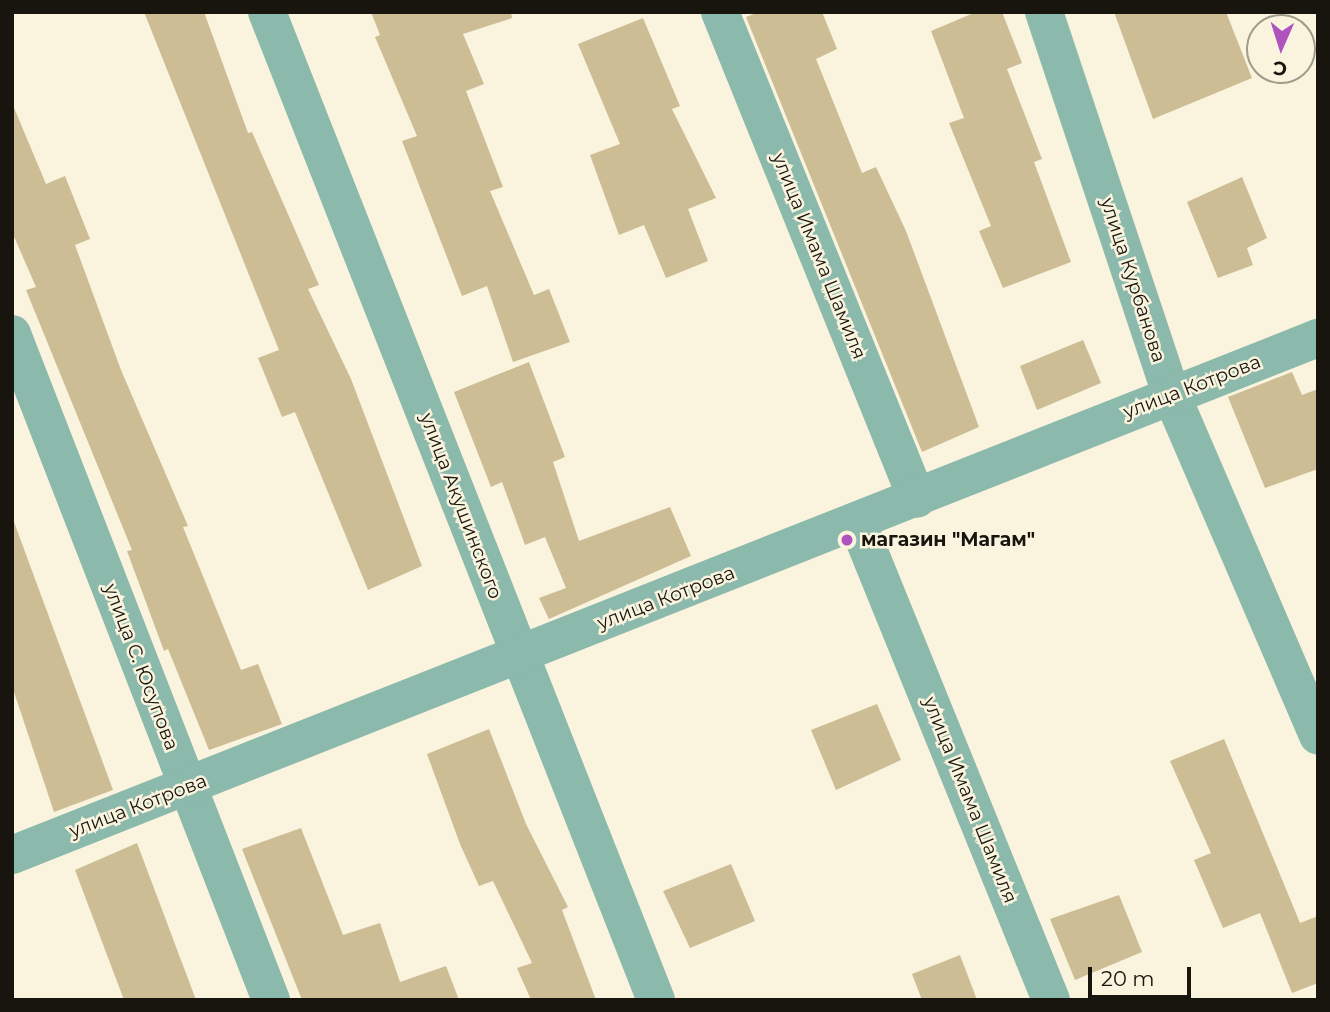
<!DOCTYPE html>
<html>
<head>
<meta charset="utf-8">
<style>
  body { margin:0 }
  #map { position:relative; width:1330px; height:1012px; overflow:hidden; background:#faf3de; font-family:Montserrat,sans-serif }
  div>[style] { position:absolute }
  .building>* { inset:0; background:#ccbd94 }
  .minor>* { height:38px; margin:-19px; padding:0 19px; transform-origin:19px; border-radius:19px; background:#8bb9ac }
  .dots>* { width:19px; height:19px; translate:-50% -50%; box-sizing:border-box; border:4px solid #faf3de; border-radius:50% }
  span { translate:-50% -50%; white-space:nowrap; text-align:center; line-height:1.15; -webkit-text-stroke:5px #faf3de; paint-order:stroke }
  .street-label { font-size:19px; color:#18150e }
  .poi-label { font-size:19px; color:#18150e; font-weight:700 }
  .left { translate:0 -50%; text-align:left }
  .frame { position:absolute; inset:0; border:14px solid #18150e; pointer-events:none }
  .north { position:absolute; left:1246px; top:14px; width:70px; height:70px; box-sizing:border-box; background:#faf3de; border:2px solid #a09a8b; border-radius:50%; rotate:183deg; font-size:19px; font-weight:700; line-height:28px; text-align:center; color:#18150e }
  .north::after { content:''; display:block; margin:auto; width:24px; height:32px; background:#af54bf; clip-path:polygon(50% 0,100% 100%,50% 72%,0 100%) }
  .scale { position:absolute; left:1088px; top:967px; width:103px; height:32px; box-sizing:border-box; border:4px solid #18150e; border-top:0; padding-left:9px; font-size:21px; line-height:24px; white-space:nowrap; color:#18150e; -webkit-text-stroke:5px #faf3de; paint-order:stroke }
</style>
</head>
<body>
<div id="map">
  <div class="building">
    <i style="clip-path:polygon(144px 12px,204px 12px,248px 133px,252px 132px,319px 285px,308px 289px,351px 379px,422px 566px,368px 590px,295px 412px,282px 417px,258px 358px,279px 350px)"></i>
    <i style="clip-path:polygon(371px 12px,511px 12px,512px 18px,463px 34px,484px 84px,466px 91px,503px 187px,490px 191px,534px 295px,549px 289px,570px 342px,513px 362px,487px 286px,462px 296px,402px 141px,417px 136px,375px 37px,380px 35px)"></i>
    <i style="clip-path:polygon(759px 12px,822px 12px,837px 49px,816px 59px,862px 173px,876px 167px,906px 231px,979px 427px,922px 452px,746px 17px)"></i>
    <i style="clip-path:polygon(976px 12px,1002px 12px,1022px 63px,1007px 69px,1042px 159px,1034px 162px,1071px 262px,1003px 288px,979px 231px,991px 226px,949px 123px,964px 118px,931px 31px)"></i>
    <i style="clip-path:polygon(1114px 12px,1226px 12px,1252px 78px,1153px 119px)"></i>
    <i style="clip-path:polygon(643px 18px,680px 106px,672px 109px,716px 198px,688px 209px,708px 261px,666px 278px,644px 225px,619px 235px,590px 155px,620px 144px,578px 44px)"></i>
    <i style="clip-path:polygon(12px 103px,46px 184px,65px 176px,90px 239px,75px 245px,121px 370px,188px 526px,183px 527px,241px 670px,258px 664px,282px 724px,209px 750px,168px 649px,164px 651px,127px 551px,132px 550px,26px 290px,36px 287px,12px 232px)"></i>
    <i style="clip-path:polygon(1242px 177px,1267px 238px,1247px 248px,1253px 265px,1218px 278px,1187px 202px)"></i>
    <i style="clip-path:polygon(1083px 340px,1101px 383px,1037px 410px,1020px 366px)"></i>
    <i style="clip-path:polygon(529px 362px,565px 457px,553px 462px,579px 541px,670px 507px,691px 556px,549px 619px,539px 598px,566px 588px,545px 537px,525px 545px,502px 482px,491px 487px,454px 392px)"></i>
    <i style="clip-path:polygon(1292px 372px,1302px 395px,1318px 389px,1318px 469px,1265px 488px,1228px 397px)"></i>
    <i style="clip-path:polygon(14px 522px,113px 790px,54px 812px,12px 686px)"></i>
    <i style="clip-path:polygon(877px 704px,901px 760px,836px 790px,811px 730px)"></i>
    <i style="clip-path:polygon(489px 729px,526px 824px,568px 907px,562px 910px,596px 1000px,531px 1000px,517px 968px,532px 963px,493px 881px,479px 886px,460px 844px,427px 754px)"></i>
    <i style="clip-path:polygon(1224px 739px,1300px 923px,1318px 916px,1318px 983px,1292px 993px,1260px 913px,1223px 928px,1194px 860px,1211px 853px,1170px 761px)"></i>
    <i style="clip-path:polygon(301px 828px,343px 935px,380px 923px,400px 982px,446px 966px,459px 1000px,302px 1000px,242px 849px)"></i>
    <i style="clip-path:polygon(137px 843px,196px 1000px,124px 1000px,75px 870px)"></i>
    <i style="clip-path:polygon(731px 864px,755px 921px,690px 948px,663px 891px)"></i>
    <i style="clip-path:polygon(1119px 895px,1142px 952px,1075px 980px,1050px 919px)"></i>
    <i style="clip-path:polygon(960px 955px,977px 1000px,922px 1000px,912px 974px)"></i>
  </div>
  <div class="minor">
    <i style="left:267px;top:12px;width:1062px;rotate:68.51deg"></i>
    <i style="left:720px;top:12px;width:525px;rotate:67.98deg"></i>
    <i style="left:1044px;top:12px;width:403px;rotate:71.6deg"></i>
    <i style="left:1171px;top:394px;width:372px;rotate:66.7deg"></i>
    <i style="left:12px;top:334px;width:715px;rotate:68.75deg"></i>
    <i style="left:857px;top:522px;width:516px;rotate:67.91deg"></i>
    <i style="left:12px;top:855px;width:1405px;rotate:-21.6deg"></i>
  </div>
  <div class="dots">
    <i style="left:847px;top:540px;background:#af54bf"></i>
  </div>
  <div class="street-label">
    <span style="left:819px;top:256px;rotate:68deg">улица Имама Шамиля</span>
    <span style="left:1133px;top:280px;rotate:72deg">улица Курбанова</span>
    <span style="left:1192px;top:387px;rotate:-21deg">улица Котрова</span>
    <span style="left:461px;top:506px;rotate:69deg">улица Акушинского</span>
    <span style="left:666px;top:598px;rotate:-21deg">улица Котрова</span>
    <span style="left:141px;top:667px;rotate:69deg">улица С. Юсупова</span>
    <span style="left:970px;top:800px;rotate:68deg">улица Имама Шамиля</span>
    <span style="left:138px;top:806px;rotate:-21deg">улица Котрова</span>
  </div>
  <div class="poi-label">
    <span class="left" style="left:861px;top:540px">магазин "Магам"</span>
  </div>
  <div class="frame"></div>
  <div class="north">С</div>
  <div class="scale">20 m</div>
</div>
</body>
</html>
